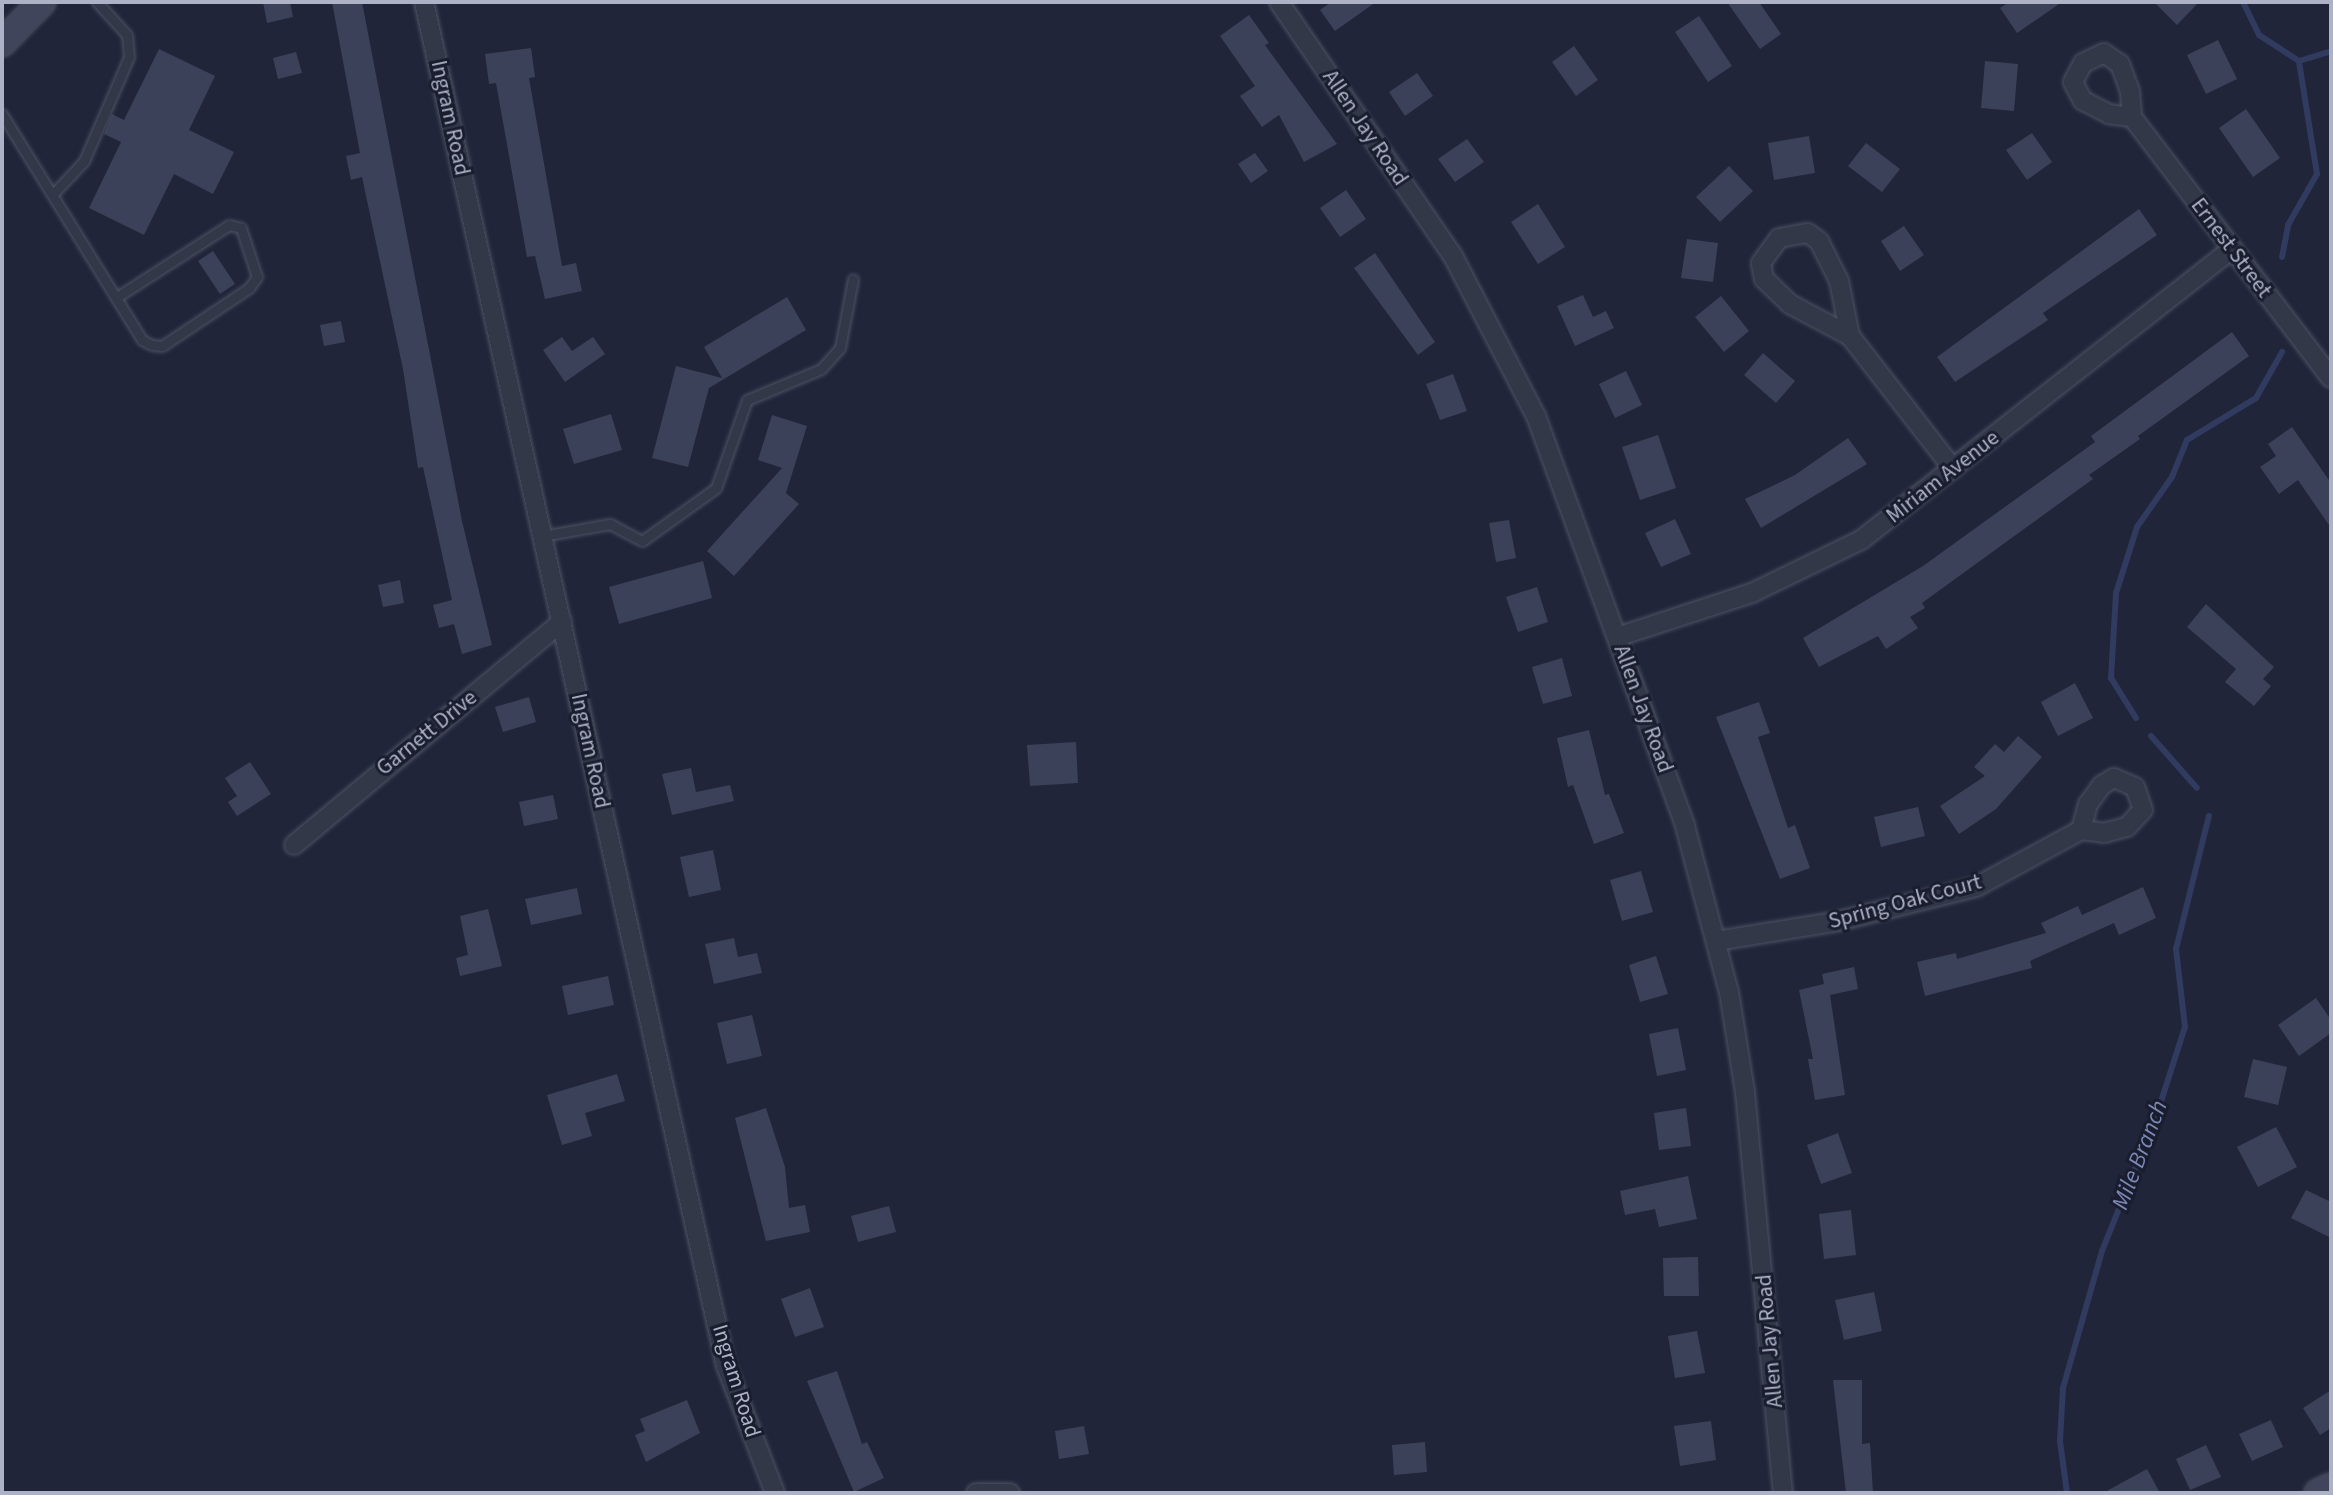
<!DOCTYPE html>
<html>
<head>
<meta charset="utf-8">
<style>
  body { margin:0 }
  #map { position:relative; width:2333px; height:1495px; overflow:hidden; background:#202539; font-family:"Source Sans 3",sans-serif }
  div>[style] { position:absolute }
  .stream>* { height:6px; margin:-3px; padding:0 3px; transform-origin:3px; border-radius:3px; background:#313a5f }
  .building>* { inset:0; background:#3b4159 }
  .roads { filter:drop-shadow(0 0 2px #4e5264) drop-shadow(0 0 2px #4e5264) }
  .lane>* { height:9px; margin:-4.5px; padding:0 4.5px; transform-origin:4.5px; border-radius:4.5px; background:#333849 }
  .street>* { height:18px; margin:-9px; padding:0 9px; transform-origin:9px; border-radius:9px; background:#333849 }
  .secondary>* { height:26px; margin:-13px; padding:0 13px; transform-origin:13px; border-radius:13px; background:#41455c }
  span { translate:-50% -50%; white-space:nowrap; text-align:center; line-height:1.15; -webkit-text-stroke:6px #191d2e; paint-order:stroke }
  .street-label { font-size:22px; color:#aeb2c6 }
  .water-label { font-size:24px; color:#7c87b4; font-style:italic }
  .frame { position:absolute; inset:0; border:4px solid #aeb2c6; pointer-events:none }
</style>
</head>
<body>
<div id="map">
  <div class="stream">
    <i style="left:2243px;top:2px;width:37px;rotate:64deg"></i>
    <i style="left:2259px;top:35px;width:48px;rotate:33deg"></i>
    <i style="left:2282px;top:257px;width:33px;rotate:-79deg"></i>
    <i style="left:2288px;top:225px;width:59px;rotate:-60.4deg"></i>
    <i style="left:2317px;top:174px;width:114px;rotate:-99.1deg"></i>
    <i style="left:2299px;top:61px;width:34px;rotate:-17deg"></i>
    <i style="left:2136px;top:718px;width:47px;rotate:-122deg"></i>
    <i style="left:2111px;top:678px;width:85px;rotate:-86.6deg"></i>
    <i style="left:2116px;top:593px;width:69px;rotate:-72.3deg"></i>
    <i style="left:2137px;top:527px;width:61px;rotate:-55deg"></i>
    <i style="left:2172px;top:477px;width:40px;rotate:-68deg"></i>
    <i style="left:2187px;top:440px;width:81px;rotate:-31.3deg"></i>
    <i style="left:2256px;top:398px;width:53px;rotate:-60.5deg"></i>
    <i style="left:2151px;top:736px;width:69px;rotate:48.5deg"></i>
    <i style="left:2067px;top:1493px;width:52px;rotate:-97.7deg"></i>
    <i style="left:2060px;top:1441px;width:53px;rotate:-86.8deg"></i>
    <i style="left:2063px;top:1388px;width:142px;rotate:-74.1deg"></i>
    <i style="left:2102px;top:1251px;width:148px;rotate:-68.1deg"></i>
    <i style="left:2157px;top:1114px;width:91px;rotate:-72.2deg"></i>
    <i style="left:2185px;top:1027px;width:79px;rotate:-96.6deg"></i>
    <i style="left:2176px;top:949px;width:137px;rotate:-76.1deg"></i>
  </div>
  <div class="building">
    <i style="clip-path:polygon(263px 2px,290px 2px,293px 17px,267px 23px)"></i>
    <i style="clip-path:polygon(332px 2px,362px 2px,462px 521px,492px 645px,462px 654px,454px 624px,439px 628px,433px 605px,452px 600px,423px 467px,418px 468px,403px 369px,362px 177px,351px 180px,346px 156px,360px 153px)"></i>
    <i style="clip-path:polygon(1331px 2px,1376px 2px,1335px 31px,1320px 10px)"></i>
    <i style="clip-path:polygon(1727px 2px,1759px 2px,1781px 34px,1760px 49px)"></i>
    <i style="clip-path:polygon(2009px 2px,2062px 2px,2017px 33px,2000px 8px)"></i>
    <i style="clip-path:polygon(2154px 2px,2199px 2px,2177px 25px)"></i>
    <i style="clip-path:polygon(1249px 15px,1269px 43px,1265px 45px,1337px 144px,1304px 162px,1279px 115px,1262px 127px,1240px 96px,1255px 86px,1220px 36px)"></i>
    <i style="clip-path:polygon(1699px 16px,1732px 66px,1708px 82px,1675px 32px)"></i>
    <i style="clip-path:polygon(2218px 40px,2237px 79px,2206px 94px,2187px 55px)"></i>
    <i style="clip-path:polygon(1574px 46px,1598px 80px,1576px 96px,1552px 62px)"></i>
    <i style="clip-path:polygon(531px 48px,535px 77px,529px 78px,562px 266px,576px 263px,582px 291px,545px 299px,535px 256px,527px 257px,496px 83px,489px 84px,485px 54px)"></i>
    <i style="clip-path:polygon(159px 49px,215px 76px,189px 130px,234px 152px,213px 194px,174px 174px,144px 235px,89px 208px,121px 142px,104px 134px,112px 114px,124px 120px)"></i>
    <i style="clip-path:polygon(296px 52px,302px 73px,278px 79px,273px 58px)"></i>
    <i style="clip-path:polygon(1985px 61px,2018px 64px,2014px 111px,1981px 108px)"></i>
    <i style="clip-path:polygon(1417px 73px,1433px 96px,1405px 116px,1389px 92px)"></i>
    <i style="clip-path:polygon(2246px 109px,2280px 158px,2253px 177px,2219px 128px)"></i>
    <i style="clip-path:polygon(2032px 133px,2052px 162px,2027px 180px,2006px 150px)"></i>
    <i style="clip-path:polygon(1809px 136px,1815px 173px,1774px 180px,1768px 143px)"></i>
    <i style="clip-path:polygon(1467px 139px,1484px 162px,1455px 182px,1438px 159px)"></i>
    <i style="clip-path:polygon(1866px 143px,1900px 169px,1882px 192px,1848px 166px)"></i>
    <i style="clip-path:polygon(1255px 153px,1268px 171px,1251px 183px,1238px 164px)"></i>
    <i style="clip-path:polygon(1729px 166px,1753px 191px,1720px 222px,1696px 197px)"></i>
    <i style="clip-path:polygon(1346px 190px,1366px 219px,1340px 237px,1320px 208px)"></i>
    <i style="clip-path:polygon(1538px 204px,1565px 247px,1538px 264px,1511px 222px)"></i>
    <i style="clip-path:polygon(2139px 209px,2157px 235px,2043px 313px,2048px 320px,1955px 382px,1937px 357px)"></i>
    <i style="clip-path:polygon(1904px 226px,1924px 255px,1900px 271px,1881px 241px)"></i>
    <i style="clip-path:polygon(1687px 239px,1718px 243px,1713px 282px,1681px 278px)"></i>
    <i style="clip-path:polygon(213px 251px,235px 284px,220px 294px,198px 261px)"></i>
    <i style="clip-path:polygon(1375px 253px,1435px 342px,1418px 355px,1354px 268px)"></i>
    <i style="clip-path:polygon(1583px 295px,1593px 317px,1606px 311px,1614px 328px,1575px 346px,1557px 306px)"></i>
    <i style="clip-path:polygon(1721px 296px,1749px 331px,1724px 352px,1695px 317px)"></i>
    <i style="clip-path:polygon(787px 297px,806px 330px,709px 388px,688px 467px,652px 458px,676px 366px,722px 378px,704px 347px)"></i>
    <i style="clip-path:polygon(341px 321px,345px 342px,324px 346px,320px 325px)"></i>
    <i style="clip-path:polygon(2232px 332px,2249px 356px,2138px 436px,2140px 439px,2089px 475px,2093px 479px,1922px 603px,1925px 608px,1910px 617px,1918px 628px,1886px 649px,1878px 636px,1819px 667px,1803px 638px,1923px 566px,2095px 442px,2091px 436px)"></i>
    <i style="clip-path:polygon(562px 337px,572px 351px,593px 337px,605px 354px,565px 382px,543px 350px)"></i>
    <i style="clip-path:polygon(1763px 353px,1795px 381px,1776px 403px,1744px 375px)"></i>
    <i style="clip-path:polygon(1626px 371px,1642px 405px,1615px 418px,1599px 384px)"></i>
    <i style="clip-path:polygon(1453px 374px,1467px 411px,1440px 420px,1426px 384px)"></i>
    <i style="clip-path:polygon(611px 414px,622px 450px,574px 464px,563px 429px)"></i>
    <i style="clip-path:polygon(772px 415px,807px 426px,786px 493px,799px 504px,734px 576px,707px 551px,782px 468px,758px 460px)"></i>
    <i style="clip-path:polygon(2292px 427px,2331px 483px,2331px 528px,2298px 480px,2279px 494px,2260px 467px,2276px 456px,2268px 444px)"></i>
    <i style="clip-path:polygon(1658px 435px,1676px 488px,1640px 500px,1622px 447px)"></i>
    <i style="clip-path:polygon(1848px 438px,1867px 464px,1761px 528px,1745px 499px,1795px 475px)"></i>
    <i style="clip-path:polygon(1675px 519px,1691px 554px,1661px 567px,1645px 533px)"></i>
    <i style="clip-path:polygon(1509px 520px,1516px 558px,1496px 562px,1489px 523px)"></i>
    <i style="clip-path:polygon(703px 561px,712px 598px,619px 624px,609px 587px)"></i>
    <i style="clip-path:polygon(400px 580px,404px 603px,383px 607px,378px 585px)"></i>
    <i style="clip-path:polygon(1537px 587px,1548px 622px,1518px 632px,1506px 597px)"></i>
    <i style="clip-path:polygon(2206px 604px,2274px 667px,2263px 679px,2271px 686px,2254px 706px,2225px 682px,2236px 669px,2187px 627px)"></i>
    <i style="clip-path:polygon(1562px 658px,1572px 696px,1543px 704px,1532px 667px)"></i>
    <i style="clip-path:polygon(2075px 683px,2093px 718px,2058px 736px,2041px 702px)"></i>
    <i style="clip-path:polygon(529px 697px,536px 722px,503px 732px,495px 707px)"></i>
    <i style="clip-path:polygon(1759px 702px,1770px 733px,1758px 737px,1788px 828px,1795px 825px,1810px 868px,1780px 879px,1716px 717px)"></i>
    <i style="clip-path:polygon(1589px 730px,1605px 795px,1609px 794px,1624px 833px,1594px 844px,1573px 785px,1568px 787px,1557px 738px)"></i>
    <i style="clip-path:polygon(2018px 736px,2042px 757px,1996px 809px,1959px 834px,1940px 806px,1985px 776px,1974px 767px,1995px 744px,2004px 752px)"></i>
    <i style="clip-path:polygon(1076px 742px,1078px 783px,1030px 786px,1027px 745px)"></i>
    <i style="clip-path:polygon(250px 762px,271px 794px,237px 816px,228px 802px,237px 796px,225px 778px)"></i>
    <i style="clip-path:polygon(691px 768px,696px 792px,730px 785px,734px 801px,672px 815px,662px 774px)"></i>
    <i style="clip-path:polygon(553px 795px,558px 819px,524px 826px,519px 802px)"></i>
    <i style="clip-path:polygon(1918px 807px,1925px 836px,1881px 847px,1874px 817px)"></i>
    <i style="clip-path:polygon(713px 850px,721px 890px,689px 897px,680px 857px)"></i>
    <i style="clip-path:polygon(1641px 871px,1653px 912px,1622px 921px,1610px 880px)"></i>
    <i style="clip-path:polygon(2143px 887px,2156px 918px,2119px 935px,2114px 923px,2030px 961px,2032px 968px,1925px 996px,1917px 962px,1956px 953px,1957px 959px,2046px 933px,2041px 923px,2078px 906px,2082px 915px)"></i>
    <i style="clip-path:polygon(577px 888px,582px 914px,531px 925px,525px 899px)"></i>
    <i style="clip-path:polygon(488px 909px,502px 966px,460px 976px,456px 958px,468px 955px,460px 916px)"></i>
    <i style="clip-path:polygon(734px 938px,738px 957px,757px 953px,762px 973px,714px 984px,705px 944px)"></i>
    <i style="clip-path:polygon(1656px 956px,1668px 994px,1640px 1002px,1629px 965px)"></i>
    <i style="clip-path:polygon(1854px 967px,1858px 989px,1830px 995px,1845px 1095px,1815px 1100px,1808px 1059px,1813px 1059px,1799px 990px,1824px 984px,1822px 974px)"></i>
    <i style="clip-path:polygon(608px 976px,614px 1005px,568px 1015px,562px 986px)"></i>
    <i style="clip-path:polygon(2316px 998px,2331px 1020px,2331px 1033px,2299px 1056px,2278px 1025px)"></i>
    <i style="clip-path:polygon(752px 1015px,762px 1056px,727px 1064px,717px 1023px)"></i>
    <i style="clip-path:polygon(1678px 1028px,1686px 1070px,1657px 1076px,1649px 1034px)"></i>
    <i style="clip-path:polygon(2253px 1059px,2287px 1067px,2278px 1105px,2244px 1097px)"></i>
    <i style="clip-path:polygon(617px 1074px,625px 1101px,585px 1113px,592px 1136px,562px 1145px,547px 1095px)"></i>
    <i style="clip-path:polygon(766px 1108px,785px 1167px,789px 1208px,805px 1205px,810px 1232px,766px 1241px,735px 1118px)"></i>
    <i style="clip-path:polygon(1686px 1108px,1691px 1146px,1659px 1150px,1654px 1113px)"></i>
    <i style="clip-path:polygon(2276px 1127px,2297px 1167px,2258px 1187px,2237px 1147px)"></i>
    <i style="clip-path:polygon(1838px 1133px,1852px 1173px,1821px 1184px,1807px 1145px)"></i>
    <i style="clip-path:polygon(1688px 1176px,1697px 1219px,1659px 1227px,1655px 1209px,1625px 1215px,1620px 1191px)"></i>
    <i style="clip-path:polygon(2306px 1190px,2331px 1202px,2331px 1238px,2291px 1218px)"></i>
    <i style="clip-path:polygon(889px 1206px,896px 1232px,858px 1242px,851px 1216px)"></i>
    <i style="clip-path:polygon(1851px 1210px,1856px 1255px,1824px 1259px,1819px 1214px)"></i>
    <i style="clip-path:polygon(1698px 1257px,1699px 1296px,1664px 1296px,1663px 1258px)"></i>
    <i style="clip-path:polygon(810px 1288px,824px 1327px,795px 1337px,781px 1299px)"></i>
    <i style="clip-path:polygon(1874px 1292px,1882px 1331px,1844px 1340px,1835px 1300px)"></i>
    <i style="clip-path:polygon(1697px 1331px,1705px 1373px,1675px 1378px,1668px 1336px)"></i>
    <i style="clip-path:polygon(837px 1371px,862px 1444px,867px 1442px,884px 1478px,854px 1492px,807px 1381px)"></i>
    <i style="clip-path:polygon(1833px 1380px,1862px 1380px,1862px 1444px,1870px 1443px,1873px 1493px,1846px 1493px)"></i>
    <i style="clip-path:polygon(2331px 1390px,2331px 1428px,2320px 1435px,2303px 1408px)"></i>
    <i style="clip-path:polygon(687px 1400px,700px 1433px,646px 1462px,635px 1435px,645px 1431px,640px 1419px)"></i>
    <i style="clip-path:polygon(2271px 1420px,2283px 1447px,2252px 1461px,2239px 1434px)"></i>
    <i style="clip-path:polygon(1711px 1421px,1716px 1460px,1680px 1466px,1674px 1426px)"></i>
    <i style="clip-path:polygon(1084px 1426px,1089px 1454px,1059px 1459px,1055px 1431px)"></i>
    <i style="clip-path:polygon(1425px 1442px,1427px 1472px,1394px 1475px,1392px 1445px)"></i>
    <i style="clip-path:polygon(2206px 1445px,2221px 1477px,2190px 1490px,2176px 1459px)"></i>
    <i style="clip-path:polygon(2147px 1469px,2160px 1493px,2103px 1493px)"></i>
  </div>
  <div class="roads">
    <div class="lane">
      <i style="left:2px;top:114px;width:266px;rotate:58.2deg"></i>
      <i style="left:142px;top:340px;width:11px;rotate:27deg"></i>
      <i style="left:152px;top:345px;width:10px;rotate:6deg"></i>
      <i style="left:162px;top:346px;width:105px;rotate:-33.7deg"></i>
      <i style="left:249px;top:288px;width:14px;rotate:-54deg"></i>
      <i style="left:257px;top:277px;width:52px;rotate:-108.1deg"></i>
      <i style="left:241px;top:228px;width:12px;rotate:-166deg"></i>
      <i style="left:229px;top:225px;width:133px;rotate:147.3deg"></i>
      <i style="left:54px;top:193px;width:44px;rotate:-46.8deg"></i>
      <i style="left:84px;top:161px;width:113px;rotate:-66.6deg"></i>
      <i style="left:129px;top:57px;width:22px;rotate:-95deg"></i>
      <i style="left:127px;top:35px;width:45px;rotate:-132.3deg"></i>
      <i style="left:542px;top:536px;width:69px;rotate:-10deg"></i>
      <i style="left:610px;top:524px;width:36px;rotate:28deg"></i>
      <i style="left:642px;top:541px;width:91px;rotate:-35.6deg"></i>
      <i style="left:716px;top:488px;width:93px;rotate:-70.6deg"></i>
      <i style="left:747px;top:400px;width:80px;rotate:-22.7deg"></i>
      <i style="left:821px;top:369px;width:28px;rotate:-48deg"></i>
      <i style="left:840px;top:348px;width:70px;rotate:-79.3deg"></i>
    </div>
    <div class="street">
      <i style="left:424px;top:2px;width:1397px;rotate:77.52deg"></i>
      <i style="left:726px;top:1366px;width:136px;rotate:68.9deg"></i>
      <i style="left:1279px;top:2px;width:308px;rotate:55.6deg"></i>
      <i style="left:1453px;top:256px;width:180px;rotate:62.6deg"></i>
      <i style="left:1536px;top:416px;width:436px;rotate:70deg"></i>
      <i style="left:1685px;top:826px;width:172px;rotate:75.2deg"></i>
      <i style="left:1729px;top:992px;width:101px;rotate:80.9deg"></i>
      <i style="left:1745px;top:1092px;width:403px;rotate:84.6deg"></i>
      <i style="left:2132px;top:117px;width:23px;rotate:-173deg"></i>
      <i style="left:2109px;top:114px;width:29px;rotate:-153deg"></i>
      <i style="left:2083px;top:101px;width:21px;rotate:-118deg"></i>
      <i style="left:2073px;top:82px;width:21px;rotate:-62deg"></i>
      <i style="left:2083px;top:63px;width:23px;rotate:-25deg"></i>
      <i style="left:2104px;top:53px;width:19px;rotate:35deg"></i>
      <i style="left:2120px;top:64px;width:30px;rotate:70deg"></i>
      <i style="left:2130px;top:92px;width:25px;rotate:85deg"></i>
      <i style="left:2132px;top:117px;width:328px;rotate:52.7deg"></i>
      <i style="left:1850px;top:336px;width:68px;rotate:-151.9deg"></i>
      <i style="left:1790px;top:304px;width:36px;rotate:-136deg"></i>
      <i style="left:1764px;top:279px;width:16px;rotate:-101deg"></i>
      <i style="left:1761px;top:263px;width:31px;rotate:-54deg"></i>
      <i style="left:1779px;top:238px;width:29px;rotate:-10deg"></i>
      <i style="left:1808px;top:233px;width:14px;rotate:36deg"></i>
      <i style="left:1819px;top:241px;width:45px;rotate:63.4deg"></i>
      <i style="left:1839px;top:281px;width:56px;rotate:78.7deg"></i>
      <i style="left:1850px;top:336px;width:168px;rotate:52.2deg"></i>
      <i style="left:1617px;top:637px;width:142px;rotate:-18.1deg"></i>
      <i style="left:1752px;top:593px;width:121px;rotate:-25.9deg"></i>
      <i style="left:1861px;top:540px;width:472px;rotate:-38.1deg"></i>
      <i style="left:294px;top:845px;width:349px;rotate:-39.8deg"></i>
      <i style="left:1716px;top:941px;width:125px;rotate:-9.2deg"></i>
      <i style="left:1839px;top:921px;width:141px;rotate:-13.9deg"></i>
      <i style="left:1976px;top:887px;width:119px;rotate:-28.5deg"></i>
      <i style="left:2081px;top:830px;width:23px;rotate:7deg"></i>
      <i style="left:2104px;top:833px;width:24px;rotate:-15deg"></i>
      <i style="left:2127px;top:827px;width:23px;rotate:-47deg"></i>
      <i style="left:2143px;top:810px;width:24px;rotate:-109deg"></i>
      <i style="left:2135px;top:787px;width:23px;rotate:-157deg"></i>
      <i style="left:2114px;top:778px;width:14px;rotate:150deg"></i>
      <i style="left:2102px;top:785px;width:24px;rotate:126deg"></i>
      <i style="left:2088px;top:804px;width:27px;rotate:105deg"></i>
      <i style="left:976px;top:1493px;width:34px"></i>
    </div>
    <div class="secondary">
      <i style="left:2px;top:43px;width:57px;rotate:-45.7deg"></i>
      <i style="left:2318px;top:1493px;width:14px;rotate:-25deg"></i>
    </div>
  </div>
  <div class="street-label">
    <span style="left:450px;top:118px;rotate:78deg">Ingram Road</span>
    <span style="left:1365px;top:128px;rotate:56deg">Allen Jay Road</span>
    <span style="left:2231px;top:248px;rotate:53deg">Ernest Street</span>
    <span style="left:1943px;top:477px;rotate:-38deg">Miriam Avenue</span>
    <span style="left:1643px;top:709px;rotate:70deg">Allen Jay Road</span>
    <span style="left:427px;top:733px;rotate:-39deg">Garnett Drive</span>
    <span style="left:590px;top:751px;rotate:78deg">Ingram Road</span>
    <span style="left:1905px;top:902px;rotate:-15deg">Spring Oak Court</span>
    <span style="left:1770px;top:1341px;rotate:-95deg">Allen Jay Road</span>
    <span style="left:736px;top:1381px;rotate:73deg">Ingram Road</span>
  </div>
  <div class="water-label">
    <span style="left:2140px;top:1155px;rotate:-69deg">Mile Branch</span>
  </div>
  <div class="frame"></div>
</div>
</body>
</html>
